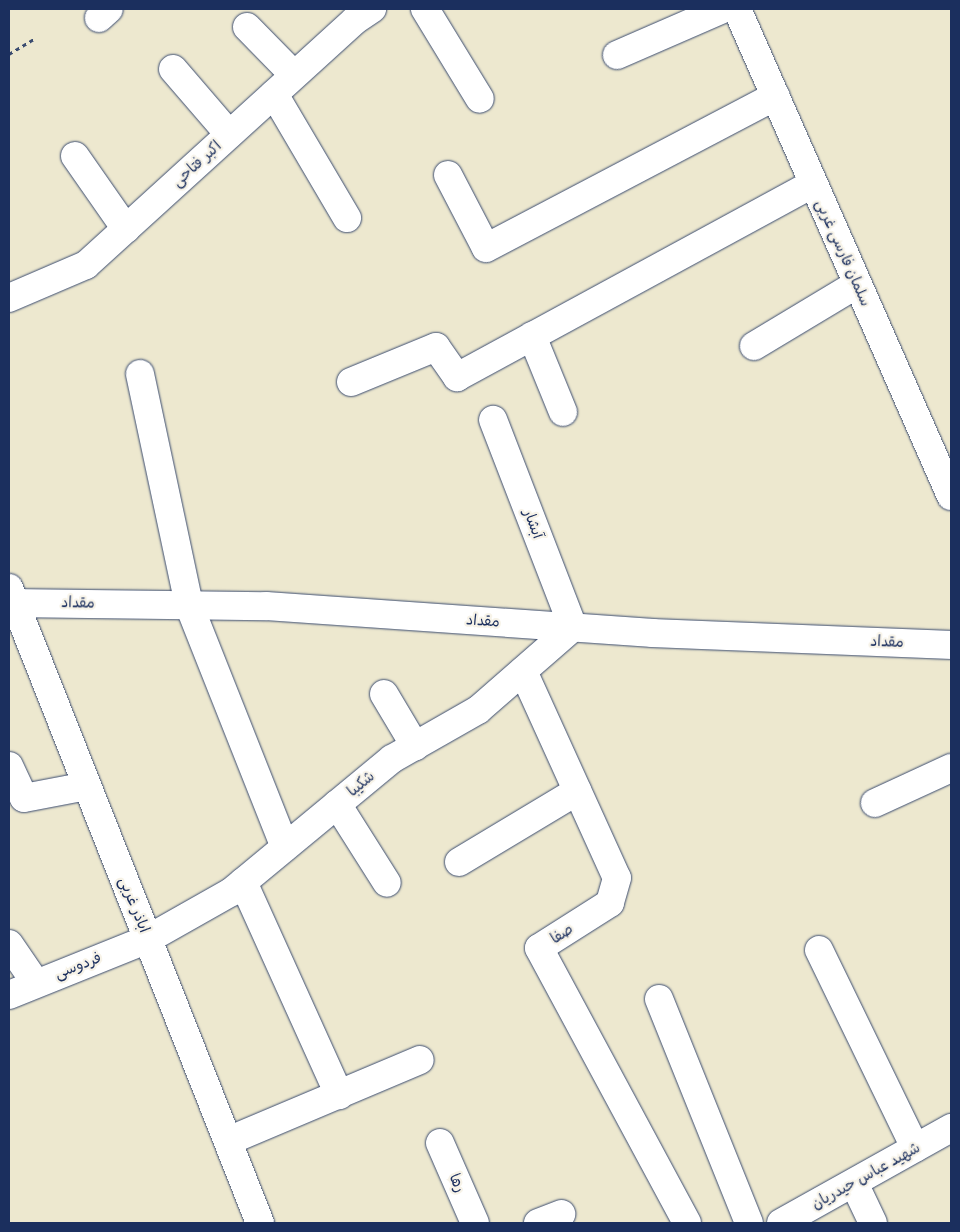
<!DOCTYPE html>
<html>
<head>
<meta charset="utf-8">
<style>
  body { margin:0 }
  #map { position:relative; width:960px; height:1232px; overflow:hidden; background:#ede8cf; font-family:Sriracha,"Playpen Sans Arabic",sans-serif }
  div>[style] { position:absolute }
  .path>* { height:3px; margin-top:-1.5px; transform-origin:0; background:repeating-linear-gradient(90deg,#3a4b6f 0 4px,transparent 0 8px) }
  .roads { filter:drop-shadow(0 0 1px #3a4b6f) drop-shadow(0 0 1px #3a4b6f) }
  .minor>* { height:28px; margin:-14px; padding:0 14px; transform-origin:14px; border-radius:14px; background:#fff }
  .major>* { height:28px; margin:-14px; padding:0 14px; transform-origin:14px; border-radius:14px; background:#fff }
  span { translate:-50% -50%; white-space:nowrap; text-align:center; line-height:1.15; -webkit-text-stroke:4.5px #f7f3e8; paint-order:stroke }
  .street-label { font-size:15px; color:#1b2f5e }
  .frame { position:absolute; inset:0; border:10px solid #1b2f5e; pointer-events:none }
</style>
</head>
<body>
<div id="map">
  <div class="path">
    <i style="left:9px;top:54px;width:29px;rotate:-31deg"></i>
  </div>
  <div class="roads">
    <div class="minor">
      <i style="left:425px;top:9px;width:105px;rotate:58.6deg"></i>
      <i style="left:737px;top:9px;width:532px;rotate:66.28deg"></i>
      <i style="left:99px;top:18px;width:13px;rotate:-42deg"></i>
      <i style="left:247px;top:27px;width:67px;rotate:45.6deg"></i>
      <i style="left:617px;top:55px;width:116px;rotate:-23.5deg"></i>
      <i style="left:173px;top:69px;width:86px;rotate:49.3deg"></i>
      <i style="left:274px;top:94px;width:144px;rotate:59.5deg"></i>
      <i style="left:75px;top:156px;width:89px;rotate:55.1deg"></i>
      <i style="left:448px;top:175px;width:82px;rotate:62.5deg"></i>
      <i style="left:486px;top:248px;width:327px;rotate:-27.7deg"></i>
      <i style="left:9px;top:298px;width:84px;rotate:-23.2deg"></i>
      <i style="left:86px;top:265px;width:362px;rotate:-42.3deg"></i>
      <i style="left:354px;top:21px;width:22px;rotate:-34deg"></i>
      <i style="left:532px;top:336px;width:82px;rotate:67.8deg"></i>
      <i style="left:754px;top:346px;width:120px;rotate:-31deg"></i>
      <i style="left:140px;top:374px;width:236px;rotate:78deg"></i>
      <i style="left:189px;top:605px;width:260px;rotate:68.4deg"></i>
      <i style="left:351px;top:382px;width:92px;rotate:-22.4deg"></i>
      <i style="left:436px;top:347px;width:37px;rotate:55deg"></i>
      <i style="left:457px;top:377px;width:405px;rotate:-28.5deg"></i>
      <i style="left:9px;top:603px;width:257px;rotate:0.7deg"></i>
      <i style="left:266px;top:606px;width:388px;rotate:4deg"></i>
      <i style="left:653px;top:633px;width:298px;rotate:2.3deg"></i>
      <i style="left:523px;top:671px;width:227px;rotate:65.6deg"></i>
      <i style="left:617px;top:878px;width:26px;rotate:106deg"></i>
      <i style="left:610px;top:903px;width:84px;rotate:147.6deg"></i>
      <i style="left:539px;top:948px;width:312px;rotate:61.7deg"></i>
      <i style="left:384px;top:694px;width:61px;rotate:59.2deg"></i>
      <i style="left:9px;top:766px;width:35px;rotate:65deg"></i>
      <i style="left:24px;top:798px;width:64px;rotate:-10.8deg"></i>
      <i style="left:875px;top:803px;width:84px;rotate:-24.7deg"></i>
      <i style="left:337px;top:804px;width:93px;rotate:57.7deg"></i>
      <i style="left:459px;top:862px;width:138px;rotate:-31deg"></i>
      <i style="left:243px;top:882px;width:234px;rotate:65.7deg"></i>
      <i style="left:9px;top:944px;width:46px;rotate:55.6deg"></i>
      <i style="left:819px;top:950px;width:220px;rotate:64.1deg"></i>
      <i style="left:9px;top:995px;width:150px;rotate:-21.9deg"></i>
      <i style="left:148px;top:939px;width:95px;rotate:-29.5deg"></i>
      <i style="left:231px;top:892px;width:209px;rotate:-39.6deg"></i>
      <i style="left:392px;top:759px;width:99px;rotate:-29.7deg"></i>
      <i style="left:478px;top:710px;width:126px;rotate:-41.1deg"></i>
      <i style="left:573px;top:627px;width:222px;rotate:-111.1deg"></i>
      <i style="left:659px;top:999px;width:241px;rotate:68.1deg"></i>
      <i style="left:228px;top:1141px;width:208px;rotate:-22.9deg"></i>
      <i style="left:440px;top:1143px;width:87px;rotate:66.4deg"></i>
      <i style="left:854px;top:1183px;width:44px;rotate:64.6deg"></i>
      <i style="left:538px;top:1223px;width:25px;rotate:-21deg"></i>
      <i style="left:781px;top:1223px;width:195px;rotate:-29.2deg"></i>
    </div>
    <div class="major">
      <i style="left:9px;top:588px;width:683px;rotate:68.43deg"></i>
    </div>
  </div>
  <div class="street-label">
    <span style="left:197px;top:164px;rotate:-42deg">اکبر فتاحی</span>
    <span style="left:843px;top:253px;rotate:66deg">سلمان فارسی غربی</span>
    <span style="left:533px;top:524px;rotate:69deg">آبشار</span>
    <span style="left:78px;top:603px;rotate:1deg">مقداد</span>
    <span style="left:483px;top:621px;rotate:4deg">مقداد</span>
    <span style="left:887px;top:642px;rotate:2deg">مقداد</span>
    <span style="left:361px;top:784px;rotate:-40deg">شکیبا</span>
    <span style="left:134px;top:905px;rotate:68deg">اباذر غربی</span>
    <span style="left:562px;top:934px;rotate:-33deg">صفا</span>
    <span style="left:78px;top:966px;rotate:-21deg">فردوسی</span>
    <span style="left:866px;top:1176px;rotate:-29deg">شهید عباس حیدریان</span>
    <span style="left:457px;top:1183px;rotate:66deg">رها</span>
  </div>
  <div class="frame"></div>
</div>
</body>
</html>
